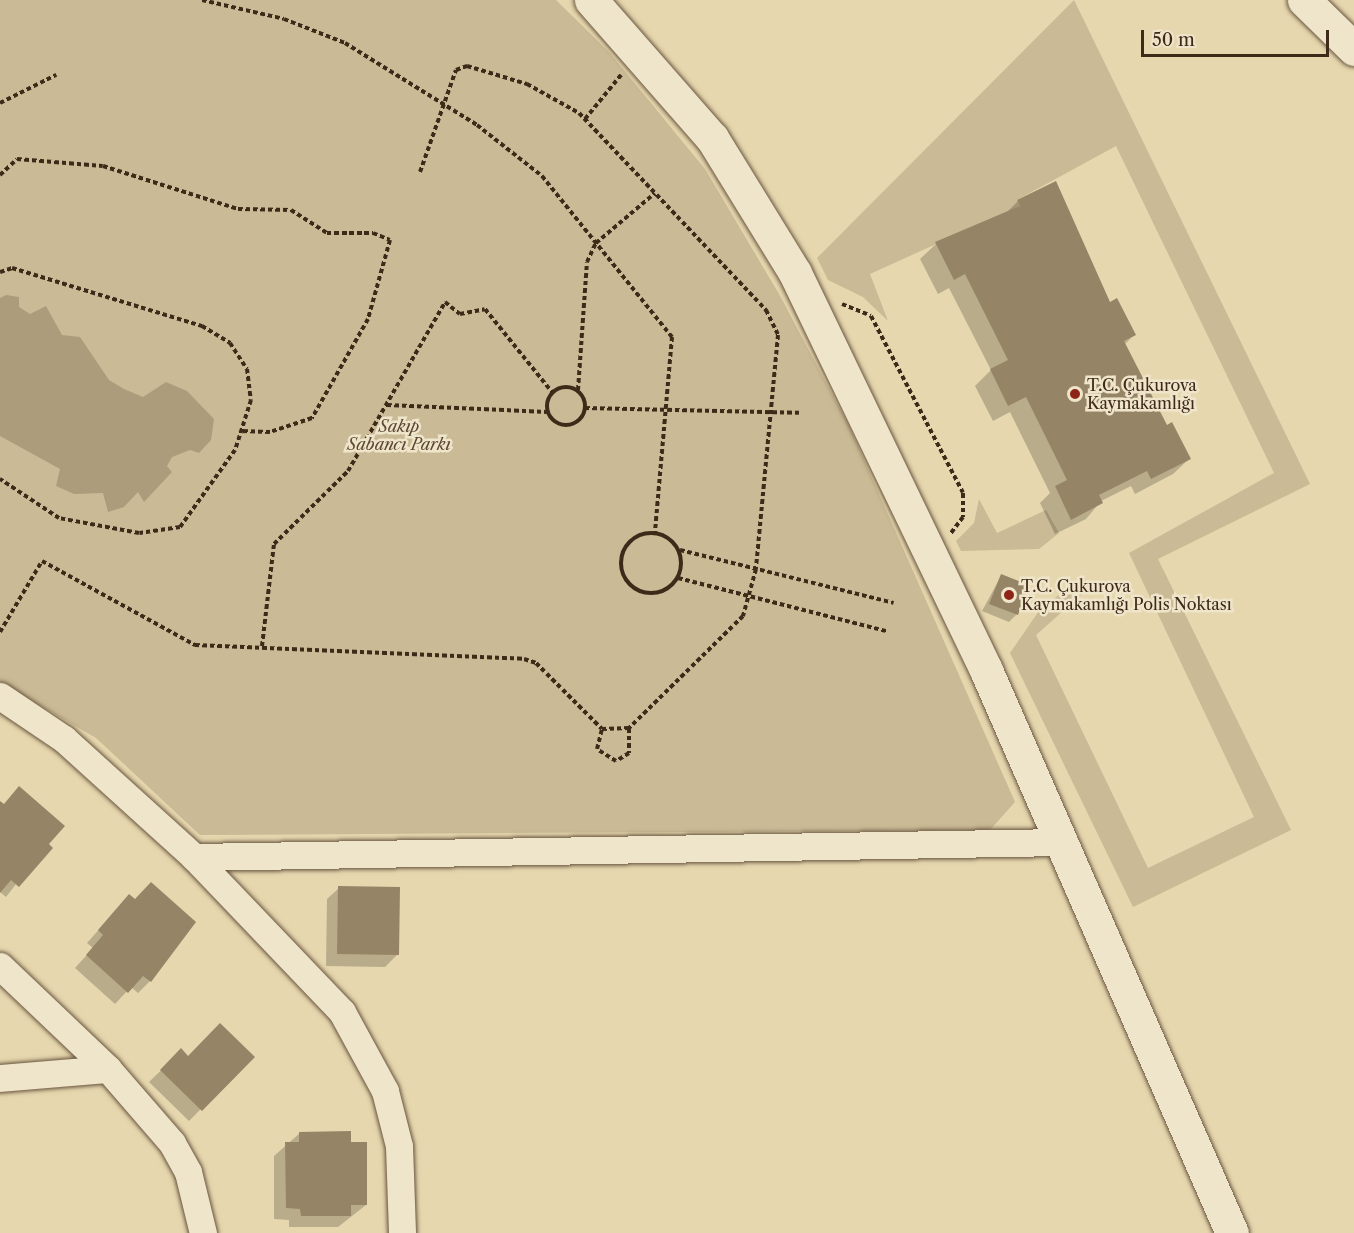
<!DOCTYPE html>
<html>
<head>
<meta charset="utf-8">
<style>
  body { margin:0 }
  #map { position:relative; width:1354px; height:1233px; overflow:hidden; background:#e6d7ae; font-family:"Libre Caslon Text",serif }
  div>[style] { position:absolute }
  .green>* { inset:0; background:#caba95 }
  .water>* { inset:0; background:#ad9c7c }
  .shadow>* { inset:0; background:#0003 }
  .building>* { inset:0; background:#968467 }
  .path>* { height:4px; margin-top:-2px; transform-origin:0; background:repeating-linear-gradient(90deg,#3f2a1a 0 4.5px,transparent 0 7.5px) }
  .path>.ring { margin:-2px; padding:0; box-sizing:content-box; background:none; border:4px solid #3f2a1a; border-radius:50% }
  .roads { filter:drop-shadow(0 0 2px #69553f) drop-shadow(0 0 2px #69553f) }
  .street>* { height:27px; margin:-13.5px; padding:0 13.5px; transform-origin:13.5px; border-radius:13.5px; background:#efe5ca }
  .secondary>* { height:33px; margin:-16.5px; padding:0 16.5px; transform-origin:16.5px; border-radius:16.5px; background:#efe5ca }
  .dots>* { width:16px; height:16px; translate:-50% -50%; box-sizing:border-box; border:3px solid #efe5ca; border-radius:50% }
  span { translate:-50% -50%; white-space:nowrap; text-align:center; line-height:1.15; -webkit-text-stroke:5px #efe5ca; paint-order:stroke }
  .poi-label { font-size:16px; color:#3f2a1a }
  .left { translate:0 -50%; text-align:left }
  .park-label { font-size:16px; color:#5b4733; font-style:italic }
  .scale { position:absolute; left:1141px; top:30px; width:188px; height:27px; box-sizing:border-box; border:3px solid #3f2a1a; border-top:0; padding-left:8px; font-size:18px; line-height:21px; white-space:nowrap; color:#3f2a1a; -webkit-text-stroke:4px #efe5ca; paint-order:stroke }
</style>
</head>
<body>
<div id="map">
  <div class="green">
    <i style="clip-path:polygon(0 0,556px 0,609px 52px,705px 169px,779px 294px,849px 426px,1015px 802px,990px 830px,200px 835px,96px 738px,0 682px)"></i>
    <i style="clip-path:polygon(1074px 0,1310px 484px,1158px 559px,1291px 830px,1133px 907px,1010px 653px,1041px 608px,1084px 577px,1089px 588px,1036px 635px,1148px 868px,1254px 817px,1129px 553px,1274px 473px,1116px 146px,1017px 200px,1020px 206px,870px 274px,888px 321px,863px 297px,828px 280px,817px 258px)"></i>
    <i style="clip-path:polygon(979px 499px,997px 533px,1046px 510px,1059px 533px,1039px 549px,961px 551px,956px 541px,974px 523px)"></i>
  </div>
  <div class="water">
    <i style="clip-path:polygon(6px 295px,19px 297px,19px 307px,30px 314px,46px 306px,62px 335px,80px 337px,109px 380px,124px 389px,143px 397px,166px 382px,187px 391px,214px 419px,211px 440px,199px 453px,190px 450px,172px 457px,167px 466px,172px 472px,144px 502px,138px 492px,124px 507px,108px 512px,103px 493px,74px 494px,56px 486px,60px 469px,0 436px,0 298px)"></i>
  </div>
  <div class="shadow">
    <i style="clip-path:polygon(1018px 201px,1134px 335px,1124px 345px,1166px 427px,1189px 459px,1173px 474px,1135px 494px,1131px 486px,1101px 501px,1086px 519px,1055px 534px,1040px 503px,1050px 493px,1010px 412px,993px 421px,975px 386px,991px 370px,949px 288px,938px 294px,920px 259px,936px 244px,1005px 214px)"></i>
    <i style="clip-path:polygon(1001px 576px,1017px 614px,1009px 622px,982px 611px)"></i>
    <i style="clip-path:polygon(0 803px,47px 844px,6px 897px,0 892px)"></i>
    <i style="clip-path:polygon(339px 888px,397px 955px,385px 967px,326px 966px,327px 899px)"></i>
    <i style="clip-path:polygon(135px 901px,194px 922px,149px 982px,138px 993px,131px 987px,115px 1004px,75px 968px,93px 948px,87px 943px,118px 908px)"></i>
    <i style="clip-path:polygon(181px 1051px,188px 1058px,252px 1057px,189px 1121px,149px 1082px)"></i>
    <i style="clip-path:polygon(300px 1133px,349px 1143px,366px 1205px,338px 1227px,289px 1227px,289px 1220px,274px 1219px,274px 1156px)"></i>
  </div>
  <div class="building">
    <i style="clip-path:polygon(1056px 181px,1110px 302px,1117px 298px,1136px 335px,1124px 341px,1167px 425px,1172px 422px,1191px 459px,1151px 479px,1147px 471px,1099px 495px,1103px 503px,1071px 520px,1055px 486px,1067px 480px,1026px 397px,1008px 406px,990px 369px,1008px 360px,965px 274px,954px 280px,935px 242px,1020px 206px,1017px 200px)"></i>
    <i style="clip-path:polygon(1001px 574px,1029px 585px,1018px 615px,989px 604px)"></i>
    <i style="clip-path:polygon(19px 786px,65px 826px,49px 844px,53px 848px,19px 887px,11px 880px,0 893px,0 801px,4px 804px)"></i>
    <i style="clip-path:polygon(151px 882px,196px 922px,151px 982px,143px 976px,128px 993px,86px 955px,103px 935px,98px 930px,129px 894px,135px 899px)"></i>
    <i style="clip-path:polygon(338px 886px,400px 887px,399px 955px,337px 954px)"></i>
    <i style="clip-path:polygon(220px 1023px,255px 1057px,202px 1111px,160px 1070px,181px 1048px,188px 1056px)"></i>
    <i style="clip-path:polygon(351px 1131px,351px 1142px,367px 1142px,367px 1205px,351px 1205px,351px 1216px,301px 1216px,300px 1209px,286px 1208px,285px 1142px,299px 1142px,299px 1132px)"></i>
  </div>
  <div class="path">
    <i style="left:202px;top:0;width:84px;rotate:13deg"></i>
    <i style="left:284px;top:19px;width:66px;rotate:21.5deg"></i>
    <i style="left:345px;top:43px;width:155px;rotate:31.8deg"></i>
    <i style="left:477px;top:125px;width:83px;rotate:38.1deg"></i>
    <i style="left:542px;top:176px;width:207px;rotate:51.1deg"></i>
    <i style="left:672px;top:337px;width:196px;rotate:95deg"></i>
    <i style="left:0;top:103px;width:63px;rotate:-26.6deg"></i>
    <i style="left:585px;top:119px;width:57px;rotate:-50.7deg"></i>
    <i style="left:420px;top:172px;width:108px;rotate:-70.6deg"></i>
    <i style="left:456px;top:70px;width:12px;rotate:-20deg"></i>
    <i style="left:467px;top:66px;width:63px;rotate:16.7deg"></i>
    <i style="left:527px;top:84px;width:60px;rotate:29.1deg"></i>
    <i style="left:579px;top:113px;width:272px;rotate:46.5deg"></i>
    <i style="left:766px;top:310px;width:28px;rotate:64deg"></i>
    <i style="left:778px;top:335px;width:235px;rotate:95.4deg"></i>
    <i style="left:756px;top:569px;width:49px;rotate:105.5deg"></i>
    <i style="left:743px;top:616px;width:160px;rotate:135.5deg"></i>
    <i style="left:629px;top:728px;width:25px;rotate:90deg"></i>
    <i style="left:629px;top:753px;width:15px;rotate:148deg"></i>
    <i style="left:616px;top:761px;width:22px;rotate:-148deg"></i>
    <i style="left:597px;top:749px;width:21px;rotate:-76deg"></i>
    <i style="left:602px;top:729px;width:27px;rotate:-2deg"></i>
    <i style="left:0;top:175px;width:23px;rotate:-43deg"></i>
    <i style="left:17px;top:159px;width:86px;rotate:4.7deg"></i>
    <i style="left:103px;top:166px;width:142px;rotate:17.7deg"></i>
    <i style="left:238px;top:209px;width:53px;rotate:1.1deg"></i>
    <i style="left:291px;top:210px;width:43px;rotate:32.6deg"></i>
    <i style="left:327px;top:233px;width:46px"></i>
    <i style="left:373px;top:233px;width:18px;rotate:22deg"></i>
    <i style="left:390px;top:240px;width:82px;rotate:105.6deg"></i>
    <i style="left:368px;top:319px;width:114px;rotate:119.5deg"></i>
    <i style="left:312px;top:418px;width:44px;rotate:161.6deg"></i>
    <i style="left:270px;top:432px;width:29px;rotate:-178deg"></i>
    <i style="left:0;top:272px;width:13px;rotate:-18deg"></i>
    <i style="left:12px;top:268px;width:199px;rotate:17deg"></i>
    <i style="left:202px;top:326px;width:33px;rotate:31deg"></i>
    <i style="left:230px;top:343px;width:31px;rotate:57deg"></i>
    <i style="left:247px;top:369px;width:31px;rotate:83deg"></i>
    <i style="left:251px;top:400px;width:52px;rotate:107.7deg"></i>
    <i style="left:235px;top:450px;width:95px;rotate:125.5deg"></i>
    <i style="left:180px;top:527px;width:41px;rotate:171.7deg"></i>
    <i style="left:139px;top:533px;width:81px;rotate:-169.4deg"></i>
    <i style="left:59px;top:518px;width:71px;rotate:-146.5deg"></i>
    <i style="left:842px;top:304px;width:31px;rotate:22deg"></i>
    <i style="left:871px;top:316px;width:199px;rotate:62.5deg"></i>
    <i style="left:963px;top:493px;width:24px;rotate:90deg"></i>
    <i style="left:963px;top:517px;width:20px;rotate:127deg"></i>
    <i class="ring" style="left:547px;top:387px;width:34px;height:34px"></i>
    <i style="left:578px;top:390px;width:128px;rotate:-86deg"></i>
    <i style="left:587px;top:262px;width:21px;rotate:-65deg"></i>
    <i style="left:596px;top:243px;width:77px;rotate:-40.3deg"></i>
    <i style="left:387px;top:405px;width:160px;rotate:2.5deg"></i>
    <i style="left:585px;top:408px;width:214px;rotate:1.3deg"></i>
    <i class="ring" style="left:621px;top:533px;width:56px;height:56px"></i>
    <i style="left:680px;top:550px;width:220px;rotate:13.9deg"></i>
    <i style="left:678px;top:578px;width:215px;rotate:14.3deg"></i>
    <i style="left:0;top:632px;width:82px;rotate:-59.4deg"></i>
    <i style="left:42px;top:561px;width:175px;rotate:28.8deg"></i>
    <i style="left:195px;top:645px;width:329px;rotate:2.4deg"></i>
    <i style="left:524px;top:659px;width:13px;rotate:18deg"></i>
    <i style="left:536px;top:663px;width:93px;rotate:45deg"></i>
    <i style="left:262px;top:646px;width:103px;rotate:-83.3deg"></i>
    <i style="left:274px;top:544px;width:104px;rotate:-44.6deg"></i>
    <i style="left:348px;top:471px;width:195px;rotate:-60.1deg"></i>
    <i style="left:445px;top:302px;width:19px;rotate:39deg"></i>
    <i style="left:460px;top:314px;width:25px;rotate:-11deg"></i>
    <i style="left:485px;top:309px;width:107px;rotate:51.1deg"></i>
  </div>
  <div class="roads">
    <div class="street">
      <i style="left:0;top:696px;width:77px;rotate:33.9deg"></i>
      <i style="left:64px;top:739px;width:176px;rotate:42.2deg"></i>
      <i style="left:194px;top:857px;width:214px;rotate:46.3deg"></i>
      <i style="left:342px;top:1012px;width:90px;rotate:61.4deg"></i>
      <i style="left:385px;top:1091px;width:57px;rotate:75.7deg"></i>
      <i style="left:399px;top:1146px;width:87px;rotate:88deg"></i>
      <i style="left:194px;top:857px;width:868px;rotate:-0.99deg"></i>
      <i style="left:0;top:966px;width:149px;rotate:43.6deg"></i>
      <i style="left:108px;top:1069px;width:98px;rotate:49.1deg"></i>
      <i style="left:172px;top:1143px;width:33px;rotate:61deg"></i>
      <i style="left:188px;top:1172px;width:63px;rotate:76.2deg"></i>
      <i style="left:0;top:1078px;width:108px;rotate:-4.8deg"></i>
    </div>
    <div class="secondary">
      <i style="left:591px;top:0;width:184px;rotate:48.8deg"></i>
      <i style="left:712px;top:138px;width:158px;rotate:58.4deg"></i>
      <i style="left:795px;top:273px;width:441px;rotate:64.3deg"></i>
      <i style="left:986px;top:670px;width:614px;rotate:66.4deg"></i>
      <i style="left:1304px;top:0;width:70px;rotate:44.4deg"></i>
    </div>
  </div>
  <div class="dots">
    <i style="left:1075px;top:394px;background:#8f2418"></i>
    <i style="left:1009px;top:595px;background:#8f2418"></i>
  </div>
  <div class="poi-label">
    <span class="left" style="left:1087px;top:394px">T.C. Çukurova<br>Kaymakamlığı</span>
    <span class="left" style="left:1021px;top:595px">T.C. Çukurova<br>Kaymakamlığı Polis Noktası</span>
  </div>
  <div class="park-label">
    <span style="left:399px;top:435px">Sakıp<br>Sabancı Parkı</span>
  </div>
  <div class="scale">50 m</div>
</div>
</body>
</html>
